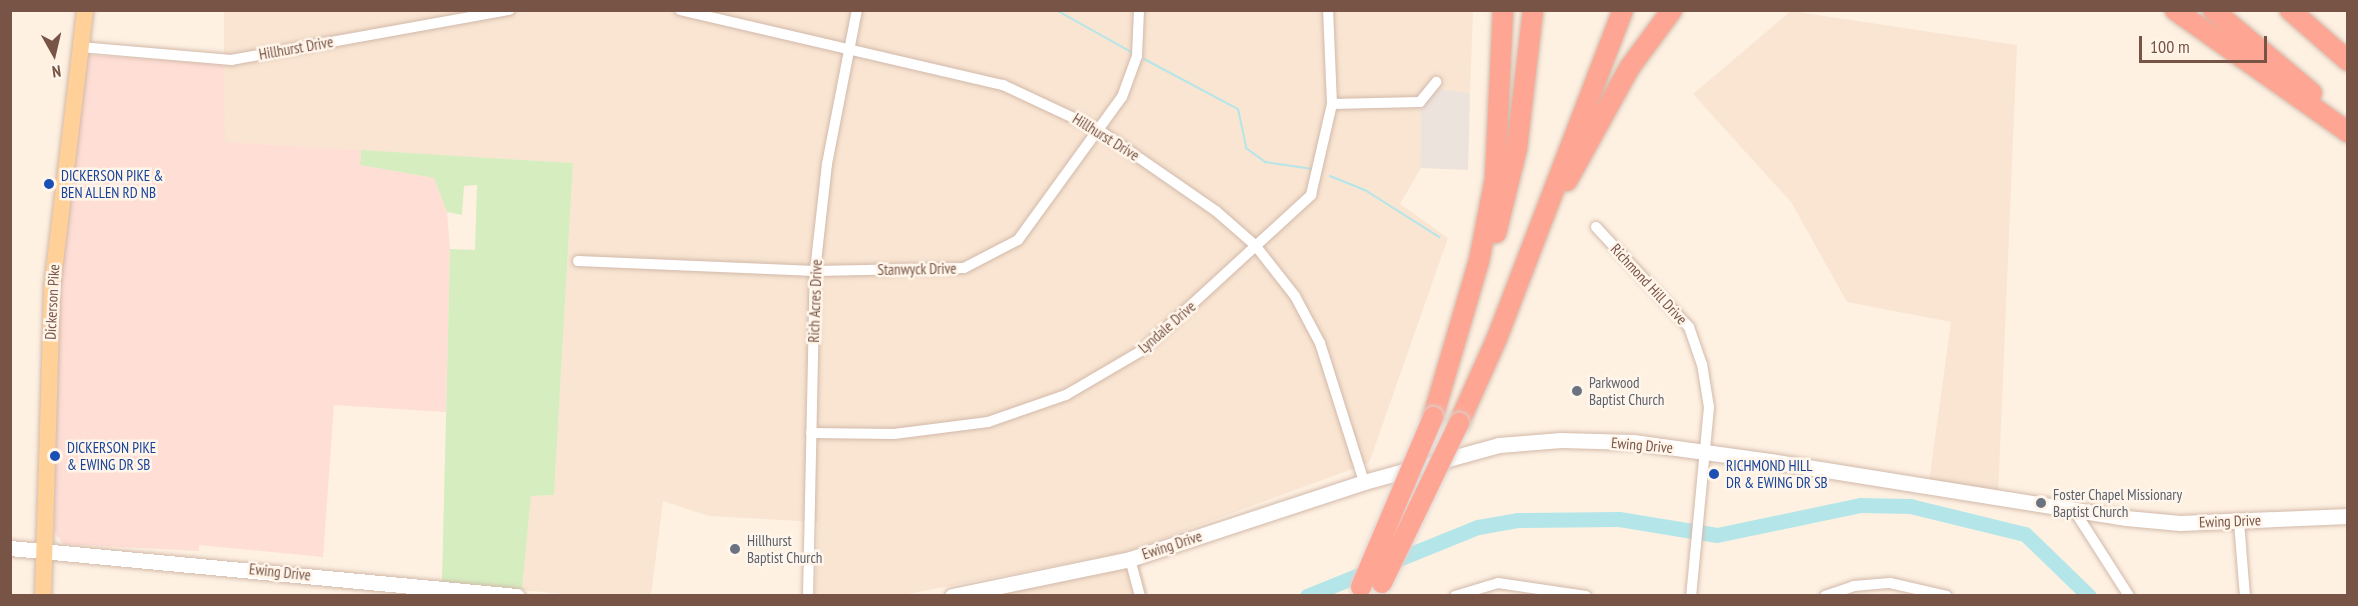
<!DOCTYPE html>
<html>
<head>
<meta charset="utf-8">
<style>
  body { margin:0 }
  #map { position:relative; width:2358px; height:606px; overflow:hidden; background:#fef1e2; font-family:"PT Sans Narrow",sans-serif }
  div>[style] { position:absolute }
  .residential>* { inset:0; background:#f9e5d2 }
  .commercial>* { inset:0; background:#ffded5 }
  .industrial>* { inset:0; background:#ede3dd }
  .green>* { inset:0; background:#d5edbf }
  .stream>* { height:2px; margin:-1px; padding:0 1px; transform-origin:1px; border-radius:1px; background:#b4e6e9 }
  .river>* { height:15px; margin:-7.5px; padding:0 7.5px; transform-origin:7.5px; border-radius:7.5px; background:#b4e6e9 }
  .roads { filter:drop-shadow(0 0 2px #d2b9aa) drop-shadow(0 0 2px #d2b9aa) }
  .street>* { height:10px; margin:-5px; padding:0 5px; transform-origin:5px; border-radius:5px; background:#fff }
  .secondary>* { height:15px; margin:-7.5px; padding:0 7.5px; transform-origin:7.5px; border-radius:7.5px; background:#fff }
  .primary>* { height:16px; margin:-8px; padding:0 8px; transform-origin:8px; border-radius:8px; background:#ffd098 }
  .highway>* { height:20px; margin:-10px; padding:0 10px; transform-origin:10px; border-radius:10px; background:#fea693 }
  .bridges { filter:drop-shadow(0 0 2px #dcd3cf) drop-shadow(0 0 2px #dcd3cf) }
  .highway-bridge>* { height:20px; margin:-10px; padding:0 10px; transform-origin:10px; border-radius:10px; background:#fea693 }
  .dots>* { width:16px; height:16px; translate:-50% -50%; box-sizing:border-box; border:3px solid #fff5ea; border-radius:50% }
  span { translate:-50% -50%; white-space:nowrap; text-align:center; line-height:1.15; -webkit-text-stroke:5px #fff5ea; paint-order:stroke }
  .street-label { font-size:15px; color:#785446 }
  .transit-label { font-size:15px; color:#164399 }
  .left { translate:0 -50%; text-align:left }
  .worship-label { font-size:15px; color:#5b616d }
  .frame { position:absolute; inset:0; border:12px solid #785446; pointer-events:none }
  .north { position:absolute; left:24px; top:24px; width:60px; height:60px; -webkit-text-stroke:4px #fff5ea; paint-order:stroke; rotate:172deg; font-size:16px; font-weight:700; line-height:24px; text-align:center; color:#785446 }
  .north::after { content:''; display:block; margin:auto; width:21px; height:27px; background:#785446; clip-path:polygon(50% 0,100% 100%,50% 72%,0 100%) }
  .scale { position:absolute; left:2139px; top:36px; width:128px; height:27px; box-sizing:border-box; border:3px solid #785446; border-top:0; padding-left:8px; font-size:18px; line-height:21px; white-space:nowrap; color:#785446; -webkit-text-stroke:4px #fff5ea; paint-order:stroke }
</style>
</head>
<body>
<div id="map">
  <div class="residential">
    <i style="clip-path:polygon(224px 11px,1473px 11px,1470px 93px,1420px 88px,1421px 168px,1400px 204px,1448px 238px,1369px 463px,1126px 552px,903px 595px,815px 595px,818px 522px,709px 516px,663px 501px,651px 595px,584px 596px,522px 590px,531px 496px,554px 495px,573px 163px,224px 142px)"></i>
    <i style="clip-path:polygon(1791px 11px,2017px 45px,1998px 496px,1929px 482px,1951px 322px,1847px 302px,1791px 202px,1693px 94px)"></i>
    <i style="clip-path:polygon(1140px 565px,1148px 595px,990px 596px)"></i>
  </div>
  <div class="commercial">
    <i style="clip-path:polygon(87px 55px,224px 64px,225px 142px,361px 150px,360px 165px,434px 178px,447px 212px,450px 249px,446px 412px,334px 405px,323px 557px,199px 545px,199px 551px,63px 544px,54px 531px,58px 296px)"></i>
  </div>
  <div class="industrial">
    <i style="clip-path:polygon(1420px 87px,1470px 93px,1468px 170px,1421px 168px)"></i>
  </div>
  <div class="green">
    <i style="clip-path:polygon(361px 150px,573px 163px,554px 495px,531px 496px,522px 590px,442px 582px,450px 249px,475px 250px,477px 185px,464px 186px,462px 215px,447px 212px,434px 178px,360px 165px)"></i>
  </div>
  <div class="stream">
    <i style="left:1056px;top:10px;width:86px;rotate:29.2deg"></i>
    <i style="left:1144px;top:59px;width:106px;rotate:28deg"></i>
    <i style="left:1238px;top:109px;width:40px;rotate:78deg"></i>
    <i style="left:1246px;top:148px;width:24px;rotate:36deg"></i>
    <i style="left:1265px;top:162px;width:48px;rotate:8.5deg"></i>
    <i style="left:1330px;top:176px;width:38px;rotate:22deg"></i>
    <i style="left:1365px;top:190px;width:88px;rotate:32.4deg"></i>
  </div>
  <div class="river">
    <i style="left:1307px;top:596px;width:184px;rotate:-22deg"></i>
    <i style="left:1478px;top:527px;width:40px;rotate:-10deg"></i>
    <i style="left:1517px;top:520px;width:102px;rotate:-0.6deg"></i>
    <i style="left:1619px;top:519px;width:99px;rotate:9.3deg"></i>
    <i style="left:1717px;top:535px;width:147px;rotate:-11.8deg"></i>
    <i style="left:1861px;top:505px;width:49px;rotate:1.2deg"></i>
    <i style="left:1910px;top:506px;width:118px;rotate:13.7deg"></i>
    <i style="left:2025px;top:534px;width:89px;rotate:44.1deg"></i>
  </div>
  <div class="roads">
    <div class="street">
      <i style="left:680px;top:10px;width:332px;rotate:13.1deg"></i>
      <i style="left:1003px;top:85px;width:106px;rotate:25.1deg"></i>
      <i style="left:1099px;top:130px;width:142px;rotate:34.7deg"></i>
      <i style="left:1216px;top:211px;width:52px;rotate:41.1deg"></i>
      <i style="left:1255px;top:245px;width:65px;rotate:51.9deg"></i>
      <i style="left:1295px;top:296px;width:53px;rotate:62deg"></i>
      <i style="left:1320px;top:343px;width:146px;rotate:72.4deg"></i>
      <i style="left:80px;top:47px;width:152px;rotate:4.9deg"></i>
      <i style="left:231px;top:60px;width:283px;rotate:-10.2deg"></i>
      <i style="left:1332px;top:104px;width:88px;rotate:-1.3deg"></i>
      <i style="left:1420px;top:102px;width:26px;rotate:-51deg"></i>
      <i style="left:1596px;top:227px;width:137px;rotate:47.1deg"></i>
      <i style="left:1689px;top:327px;width:39px;rotate:71deg"></i>
      <i style="left:1702px;top:364px;width:44px;rotate:80.8deg"></i>
      <i style="left:1709px;top:407px;width:190px;rotate:95.4deg"></i>
      <i style="left:578px;top:261px;width:237px;rotate:2.4deg"></i>
      <i style="left:815px;top:271px;width:149px;rotate:-1.2deg"></i>
      <i style="left:964px;top:268px;width:61px;rotate:-27.4deg"></i>
      <i style="left:1018px;top:240px;width:177px;rotate:-54deg"></i>
      <i style="left:1122px;top:97px;width:44px;rotate:-69.9deg"></i>
      <i style="left:1137px;top:56px;width:46px;rotate:-87.5deg"></i>
      <i style="left:811px;top:433px;width:83px;rotate:0.7deg"></i>
      <i style="left:894px;top:434px;width:95px;rotate:-7.3deg"></i>
      <i style="left:988px;top:422px;width:83px;rotate:-19.1deg"></i>
      <i style="left:1066px;top:395px;width:87px;rotate:-30.4deg"></i>
      <i style="left:1141px;top:351px;width:231px;rotate:-42.5deg"></i>
      <i style="left:1311px;top:195px;width:93px;rotate:-77deg"></i>
      <i style="left:1332px;top:104px;width:94px;rotate:-92.4deg"></i>
      <i style="left:2074px;top:510px;width:102px;rotate:57.4deg"></i>
      <i style="left:2239px;top:522px;width:74px;rotate:85.4deg"></i>
      <i style="left:1130px;top:559px;width:38px;rotate:75deg"></i>
      <i style="left:808px;top:596px;width:325px;rotate:-88.8deg"></i>
      <i style="left:815px;top:271px;width:108px;rotate:-83.6deg"></i>
      <i style="left:827px;top:164px;width:157px;rotate:-79deg"></i>
      <i style="left:1455px;top:596px;width:45px;rotate:-16.8deg"></i>
      <i style="left:1498px;top:583px;width:89px;rotate:8.4deg"></i>
      <i style="left:1825px;top:596px;width:31px;rotate:-19deg"></i>
      <i style="left:1854px;top:586px;width:36px;rotate:-5deg"></i>
      <i style="left:1890px;top:583px;width:58px;rotate:12.8deg"></i>
    </div>
    <div class="secondary">
      <i style="left:10px;top:548px;width:509px;rotate:5.41deg"></i>
      <i style="left:952px;top:596px;width:182px;rotate:-11.7deg"></i>
      <i style="left:1130px;top:559px;width:246px;rotate:-18.2deg"></i>
      <i style="left:1364px;top:482px;width:140px;rotate:-15.3deg"></i>
      <i style="left:1499px;top:445px;width:62px;rotate:-4.6deg"></i>
      <i style="left:1561px;top:440px;width:72px;rotate:1.6deg"></i>
      <i style="left:1633px;top:442px;width:138px;rotate:7.9deg"></i>
      <i style="left:1770px;top:461px;width:361px;rotate:9.1deg"></i>
      <i style="left:2126px;top:518px;width:54px;rotate:5.3deg"></i>
      <i style="left:2180px;top:523px;width:168px;rotate:-2.4deg"></i>
    </div>
    <div class="primary">
      <i style="left:43px;top:596px;width:308px;rotate:-88.3deg"></i>
      <i style="left:52px;top:288px;width:280px;rotate:-83.2deg"></i>
    </div>
    <div class="highway">
      <i style="left:2175px;top:10px;width:212px;rotate:35.2deg"></i>
      <i style="left:2213px;top:10px;width:129px;rotate:40deg"></i>
      <i style="left:2290px;top:10px;width:77px;rotate:41.3deg"></i>
      <i style="left:1567px;top:181px;width:130px;rotate:-61.1deg"></i>
      <i style="left:1630px;top:67px;width:71px;rotate:-53.6deg"></i>
      <i style="left:1496px;top:233px;width:88px;rotate:-76.1deg"></i>
      <i style="left:1517px;top:148px;width:139px;rotate:-83.4deg"></i>
      <i style="left:1433px;top:417px;width:163px;rotate:-73.6deg"></i>
      <i style="left:1479px;top:261px;width:84px;rotate:-79deg"></i>
      <i style="left:1495px;top:179px;width:169px;rotate:-87.3deg"></i>
      <i style="left:1459px;top:423px;width:93px;rotate:-65.9deg"></i>
      <i style="left:1497px;top:338px;width:351px;rotate:-69deg"></i>
    </div>
  </div>
  <div class="bridges">
    <div class="highway-bridge">
      <i style="left:1382px;top:583px;width:178px;rotate:-64.3deg"></i>
      <i style="left:1361px;top:587px;width:185px;rotate:-67deg"></i>
    </div>
  </div>
  <div class="dots">
    <i style="left:49px;top:184px;background:#1a4fb4"></i>
    <i style="left:1577px;top:391px;background:#6b7280"></i>
    <i style="left:55px;top:456px;background:#1a4fb4"></i>
    <i style="left:1714px;top:474px;background:#1a4fb4"></i>
    <i style="left:2041px;top:503px;background:#6b7280"></i>
    <i style="left:735px;top:549px;background:#6b7280"></i>
  </div>
  <div class="street-label">
    <span style="left:296px;top:48px;rotate:-10deg">Hillhurst Drive</span>
    <span style="left:1106px;top:137px;rotate:32deg">Hillhurst Drive</span>
    <span style="left:917px;top:269px;rotate:-1deg">Stanwyck Drive</span>
    <span style="left:1649px;top:284px;rotate:47deg">Richmond Hill Drive</span>
    <span style="left:815px;top:301px;rotate:-88deg">Rich Acres Drive</span>
    <span style="left:52px;top:302px;rotate:-87deg">Dickerson Pike</span>
    <span style="left:1167px;top:327px;rotate:-41deg">Lyndale Drive</span>
    <span style="left:1642px;top:445px;rotate:5deg">Ewing Drive</span>
    <span style="left:2230px;top:521px;rotate:-2deg">Ewing Drive</span>
    <span style="left:1172px;top:545px;rotate:-18deg">Ewing Drive</span>
    <span style="left:280px;top:572px;rotate:6deg">Ewing Drive</span>
  </div>
  <div class="transit-label">
    <span class="left" style="left:61px;top:184px">DICKERSON PIKE &amp;<br>BEN ALLEN RD NB</span>
    <span class="left" style="left:67px;top:456px">DICKERSON PIKE<br>&amp; EWING DR SB</span>
    <span class="left" style="left:1726px;top:474px">RICHMOND HILL<br>DR &amp; EWING DR SB</span>
  </div>
  <div class="worship-label">
    <span class="left" style="left:1589px;top:391px">Parkwood<br>Baptist Church</span>
    <span class="left" style="left:2053px;top:503px">Foster Chapel Missionary<br>Baptist Church</span>
    <span class="left" style="left:747px;top:549px">Hillhurst<br>Baptist Church</span>
  </div>
  <div class="frame"></div>
  <div class="north">N</div>
  <div class="scale">100 m</div>
</div>
</body>
</html>
